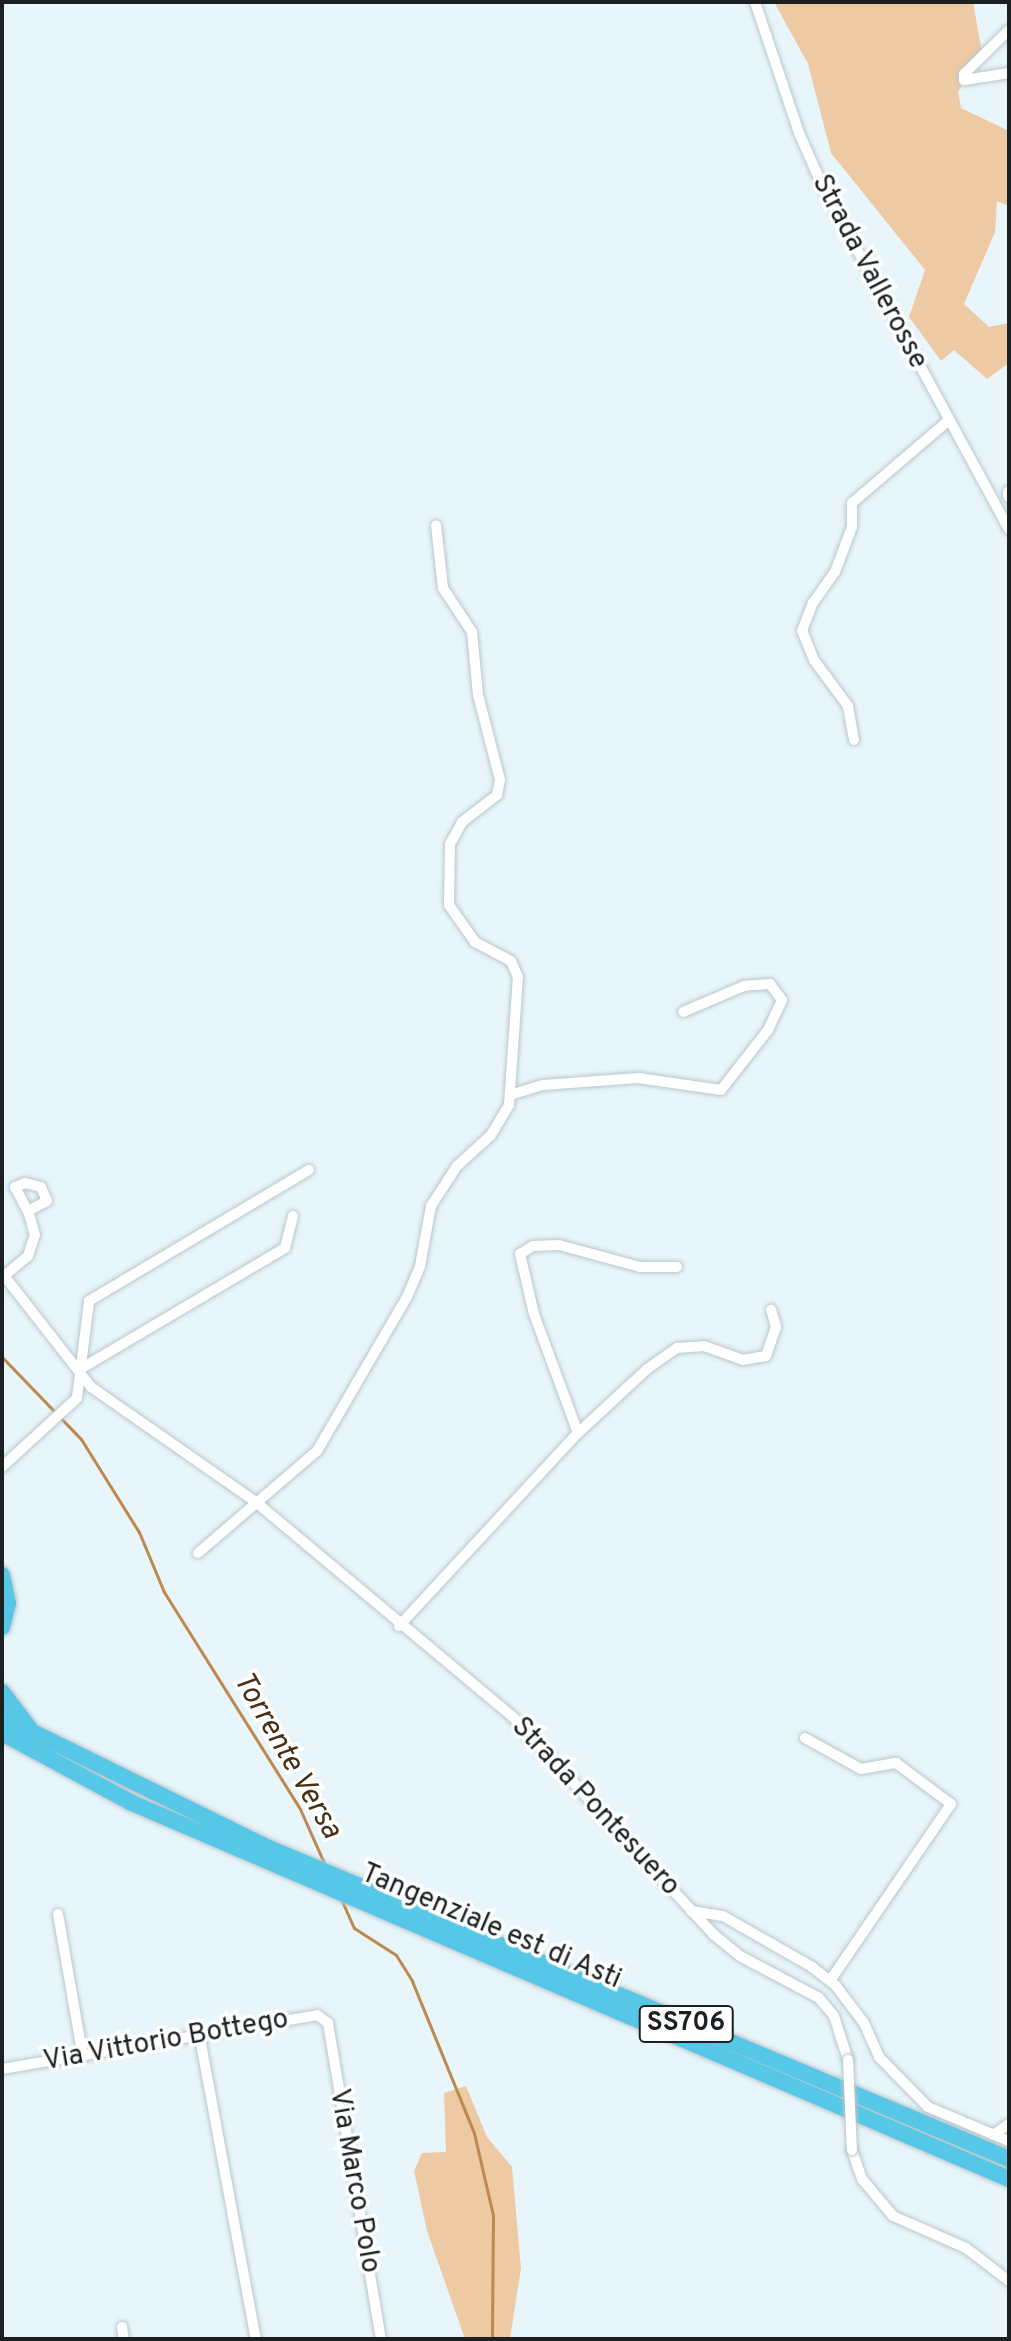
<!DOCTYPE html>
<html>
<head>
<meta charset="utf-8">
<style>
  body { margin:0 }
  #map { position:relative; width:1011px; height:2341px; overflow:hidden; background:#e8f6fb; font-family:Overpass,sans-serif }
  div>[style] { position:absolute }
  .green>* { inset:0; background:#eecaa4 }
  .stream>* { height:3px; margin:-1.5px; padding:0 1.5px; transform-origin:1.5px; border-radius:1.5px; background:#bc894e }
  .roads { filter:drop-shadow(0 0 2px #b9c7cc) drop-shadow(0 0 2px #b9c7cc) }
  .minor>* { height:10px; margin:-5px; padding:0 5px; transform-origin:5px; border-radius:5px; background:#fff }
  .tertiary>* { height:12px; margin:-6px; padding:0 6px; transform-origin:6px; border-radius:6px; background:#fff }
  .trunk>* { height:16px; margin:-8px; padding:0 8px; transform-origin:8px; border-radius:8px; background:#56c7e7 }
  .bridges { filter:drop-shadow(0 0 2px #b9c7cc) drop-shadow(0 0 2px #b9c7cc) }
  .minor-bridge>* { height:10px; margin:-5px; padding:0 5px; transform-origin:5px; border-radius:5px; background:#fff }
  span { translate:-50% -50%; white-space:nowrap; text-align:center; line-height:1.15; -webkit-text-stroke:7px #fff; paint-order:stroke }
  .shield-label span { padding:2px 6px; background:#fff; border:2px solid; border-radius:6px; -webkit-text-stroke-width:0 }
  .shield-label { font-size:26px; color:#1b2022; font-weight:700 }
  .street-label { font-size:28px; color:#1b2022 }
  .water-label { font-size:30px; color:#452f15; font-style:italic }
  .frame { position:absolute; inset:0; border:4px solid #1b2022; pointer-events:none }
</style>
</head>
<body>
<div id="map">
  <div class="green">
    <i style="clip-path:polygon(774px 2px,973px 2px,982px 53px,958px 92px,961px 108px,1009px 131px,1009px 206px,997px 201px,995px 232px,964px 304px,989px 327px,1009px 323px,1009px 363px,987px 379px,954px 350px,941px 361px,909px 317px,925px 270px,831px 153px,808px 64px)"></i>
    <i style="clip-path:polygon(466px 2086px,487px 2137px,512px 2167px,521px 2268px,510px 2339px,465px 2339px,427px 2231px,414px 2171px,422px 2153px,446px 2152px,444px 2093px)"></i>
  </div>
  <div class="stream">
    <i style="left:2px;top:1357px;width:114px;rotate:46.1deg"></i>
    <i style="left:81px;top:1439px;width:110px;rotate:58.1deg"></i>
    <i style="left:139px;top:1532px;width:65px;rotate:67.4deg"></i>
    <i style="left:164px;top:1592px;width:256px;rotate:57.9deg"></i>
    <i style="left:300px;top:1809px;width:59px;rotate:66deg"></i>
    <i style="left:341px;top:1899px;width:32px;rotate:66deg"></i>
    <i style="left:354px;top:1928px;width:50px;rotate:32.7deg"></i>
    <i style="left:396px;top:1955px;width:31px;rotate:58deg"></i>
    <i style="left:412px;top:1981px;width:164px;rotate:67.8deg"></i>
    <i style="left:474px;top:2133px;width:84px;rotate:77deg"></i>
    <i style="left:493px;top:2215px;width:124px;rotate:90.5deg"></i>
  </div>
  <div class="roads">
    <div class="minor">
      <i style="left:755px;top:2px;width:138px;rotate:71.4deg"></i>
      <i style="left:799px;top:133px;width:57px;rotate:66.1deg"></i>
      <i style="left:822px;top:185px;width:392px;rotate:61.5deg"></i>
      <i style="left:1009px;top:30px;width:63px;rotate:135.6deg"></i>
      <i style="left:964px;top:74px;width:6px;rotate:90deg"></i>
      <i style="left:964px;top:80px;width:46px;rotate:-8.8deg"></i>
      <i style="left:854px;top:740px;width:35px;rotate:-100deg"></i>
      <i style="left:848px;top:706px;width:57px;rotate:-126.5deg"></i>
      <i style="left:814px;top:660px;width:31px;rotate:-112deg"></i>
      <i style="left:802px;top:631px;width:30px;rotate:-69deg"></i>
      <i style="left:813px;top:603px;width:38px;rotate:-55deg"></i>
      <i style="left:835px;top:572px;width:48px;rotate:-69.3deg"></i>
      <i style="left:852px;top:527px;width:24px;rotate:-90deg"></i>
      <i style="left:852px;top:503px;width:126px;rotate:-40.5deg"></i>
      <i style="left:510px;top:1095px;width:34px;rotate:-17deg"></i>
      <i style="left:543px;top:1085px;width:95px;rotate:-4.2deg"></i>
      <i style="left:638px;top:1078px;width:84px;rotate:8.2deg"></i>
      <i style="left:721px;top:1090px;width:76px;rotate:-51.9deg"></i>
      <i style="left:768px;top:1030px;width:33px;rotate:-65deg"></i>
      <i style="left:782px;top:1000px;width:20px;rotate:-127deg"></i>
      <i style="left:770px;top:984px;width:26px;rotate:176deg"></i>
      <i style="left:744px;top:986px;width:66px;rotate:156.9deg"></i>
      <i style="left:2px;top:1273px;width:145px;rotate:52deg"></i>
      <i style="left:91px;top:1387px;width:203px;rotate:34.9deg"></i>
      <i style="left:257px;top:1503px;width:335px;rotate:39.9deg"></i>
      <i style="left:514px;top:1718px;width:294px;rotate:47.3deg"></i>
      <i style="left:713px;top:1934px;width:35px;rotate:39deg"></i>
      <i style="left:740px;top:1956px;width:89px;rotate:28deg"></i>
      <i style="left:819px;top:1998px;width:23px;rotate:50deg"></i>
      <i style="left:834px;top:2016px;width:46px;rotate:72.3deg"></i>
      <i style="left:4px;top:1276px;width:31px;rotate:-40deg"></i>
      <i style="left:28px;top:1256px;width:22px;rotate:-72deg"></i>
      <i style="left:35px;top:1235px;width:25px;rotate:-106deg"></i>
      <i style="left:28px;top:1211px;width:21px;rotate:-28deg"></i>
      <i style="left:47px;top:1201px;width:15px;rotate:-113deg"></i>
      <i style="left:41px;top:1187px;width:16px;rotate:-166deg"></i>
      <i style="left:25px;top:1183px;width:11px;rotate:158deg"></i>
      <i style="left:15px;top:1187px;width:27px;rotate:62deg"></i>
      <i style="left:82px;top:1368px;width:236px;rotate:-30.6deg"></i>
      <i style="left:285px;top:1248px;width:33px;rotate:-76deg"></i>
      <i style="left:578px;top:1433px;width:127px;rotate:-110.3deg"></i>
      <i style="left:534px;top:1314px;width:62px;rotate:-103.1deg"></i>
      <i style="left:520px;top:1254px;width:15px;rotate:-32deg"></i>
      <i style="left:533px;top:1246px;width:26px;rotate:-2deg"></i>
      <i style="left:559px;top:1245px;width:84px;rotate:15.2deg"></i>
      <i style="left:640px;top:1267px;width:37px"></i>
      <i style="left:2px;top:1467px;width:102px;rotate:-42.6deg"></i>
      <i style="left:77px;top:1398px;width:98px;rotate:-82.9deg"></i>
      <i style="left:89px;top:1301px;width:256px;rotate:-30.8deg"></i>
      <i style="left:198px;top:1553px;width:157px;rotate:-40.6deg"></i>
      <i style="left:317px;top:1451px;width:178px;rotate:-59.7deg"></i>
      <i style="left:407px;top:1297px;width:34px;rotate:-67deg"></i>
      <i style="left:420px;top:1266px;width:61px;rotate:-79.6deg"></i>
      <i style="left:431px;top:1206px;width:48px;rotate:-57deg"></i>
      <i style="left:457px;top:1166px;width:46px;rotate:-42.4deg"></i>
      <i style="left:491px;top:1135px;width:35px;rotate:-59deg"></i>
      <i style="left:509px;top:1105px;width:128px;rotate:-86deg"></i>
      <i style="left:518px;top:977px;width:17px;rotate:-114deg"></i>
      <i style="left:511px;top:961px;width:41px;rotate:-152.2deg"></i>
      <i style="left:475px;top:942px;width:45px;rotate:-125.1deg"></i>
      <i style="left:449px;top:905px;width:61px;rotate:-89.1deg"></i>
      <i style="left:450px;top:844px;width:25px;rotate:-61deg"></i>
      <i style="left:462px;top:822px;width:44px;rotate:-37.6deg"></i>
      <i style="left:497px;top:795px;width:15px;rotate:-79deg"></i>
      <i style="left:500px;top:780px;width:88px;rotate:-104.5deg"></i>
      <i style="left:478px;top:695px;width:63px;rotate:-95.4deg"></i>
      <i style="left:472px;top:632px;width:53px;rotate:-123.4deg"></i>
      <i style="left:443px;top:588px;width:63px;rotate:-96.3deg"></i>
      <i style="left:399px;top:1626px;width:263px;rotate:-47.2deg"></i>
      <i style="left:578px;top:1433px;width:94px;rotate:-42.8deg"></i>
      <i style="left:647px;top:1369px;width:37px;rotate:-35deg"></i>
      <i style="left:677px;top:1348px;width:27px;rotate:-4deg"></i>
      <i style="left:704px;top:1346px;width:41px;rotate:19.7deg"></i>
      <i style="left:743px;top:1360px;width:23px;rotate:-10deg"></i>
      <i style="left:766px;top:1356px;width:31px;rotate:-71deg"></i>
      <i style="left:776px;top:1327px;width:18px;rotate:-106deg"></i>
      <i style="left:805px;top:1738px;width:64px;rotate:29deg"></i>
      <i style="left:861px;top:1769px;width:36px;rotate:-10deg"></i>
      <i style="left:896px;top:1763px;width:69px;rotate:36.7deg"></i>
      <i style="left:951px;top:1804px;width:214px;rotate:124.4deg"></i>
      <i style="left:691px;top:1911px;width:32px;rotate:9deg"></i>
      <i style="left:723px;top:1916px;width:103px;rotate:29.8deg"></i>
      <i style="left:812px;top:1967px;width:31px;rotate:38deg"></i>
      <i style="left:836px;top:1986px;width:46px;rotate:52.9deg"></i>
      <i style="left:864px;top:2023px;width:37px;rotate:66deg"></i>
      <i style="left:879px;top:2057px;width:70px;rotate:45.6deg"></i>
      <i style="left:928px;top:2107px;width:88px;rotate:22.8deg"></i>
      <i style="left:58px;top:1914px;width:145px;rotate:80.1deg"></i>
      <i style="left:200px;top:2038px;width:306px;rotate:79.5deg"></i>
      <i style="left:2px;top:2069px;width:320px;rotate:-9.7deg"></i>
      <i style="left:317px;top:2015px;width:14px;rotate:36deg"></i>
      <i style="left:328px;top:2023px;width:320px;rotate:80.5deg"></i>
      <i style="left:993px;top:2135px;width:19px;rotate:-35deg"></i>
      <i style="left:852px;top:2150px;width:31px;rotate:71deg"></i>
      <i style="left:862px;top:2179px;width:48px;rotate:50deg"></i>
      <i style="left:893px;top:2216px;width:80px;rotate:23.7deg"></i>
      <i style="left:966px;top:2248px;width:54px;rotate:37.5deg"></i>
      <i style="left:122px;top:2327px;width:12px;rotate:81deg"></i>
    </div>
    <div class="tertiary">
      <i style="left:1009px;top:492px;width:4px;rotate:90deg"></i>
    </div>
    <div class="trunk">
      <i style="left:2px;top:1575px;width:29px;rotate:78deg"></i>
      <i style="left:8px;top:1603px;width:25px;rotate:104deg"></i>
      <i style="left:2px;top:1692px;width:46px;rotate:52.9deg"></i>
      <i style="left:2px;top:1717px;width:290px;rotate:26.2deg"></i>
      <i style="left:262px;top:1845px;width:810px;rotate:22.8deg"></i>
      <i style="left:2px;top:1733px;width:148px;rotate:28.3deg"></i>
      <i style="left:132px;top:1803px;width:954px;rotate:23.21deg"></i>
    </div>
  </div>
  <div class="bridges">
    <div class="minor-bridge">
      <i style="left:848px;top:2060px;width:90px;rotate:87.5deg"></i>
    </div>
  </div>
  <div class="shield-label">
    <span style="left:686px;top:2024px">SS706</span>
  </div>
  <div class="street-label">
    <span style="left:869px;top:272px;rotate:62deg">Strada Vallerosse</span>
    <span style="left:595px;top:1807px;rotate:47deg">Strada Pontesuero</span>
    <span style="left:491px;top:1927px;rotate:23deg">Tangenziale est di Asti</span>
    <span style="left:166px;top:2041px;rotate:-10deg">Via Vittorio Bottego</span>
    <span style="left:354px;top:2181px;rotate:80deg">Via Marco Polo</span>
  </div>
  <div class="water-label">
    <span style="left:286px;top:1756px;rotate:60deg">Torrente Versa</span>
  </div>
  <div class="frame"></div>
</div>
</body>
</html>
